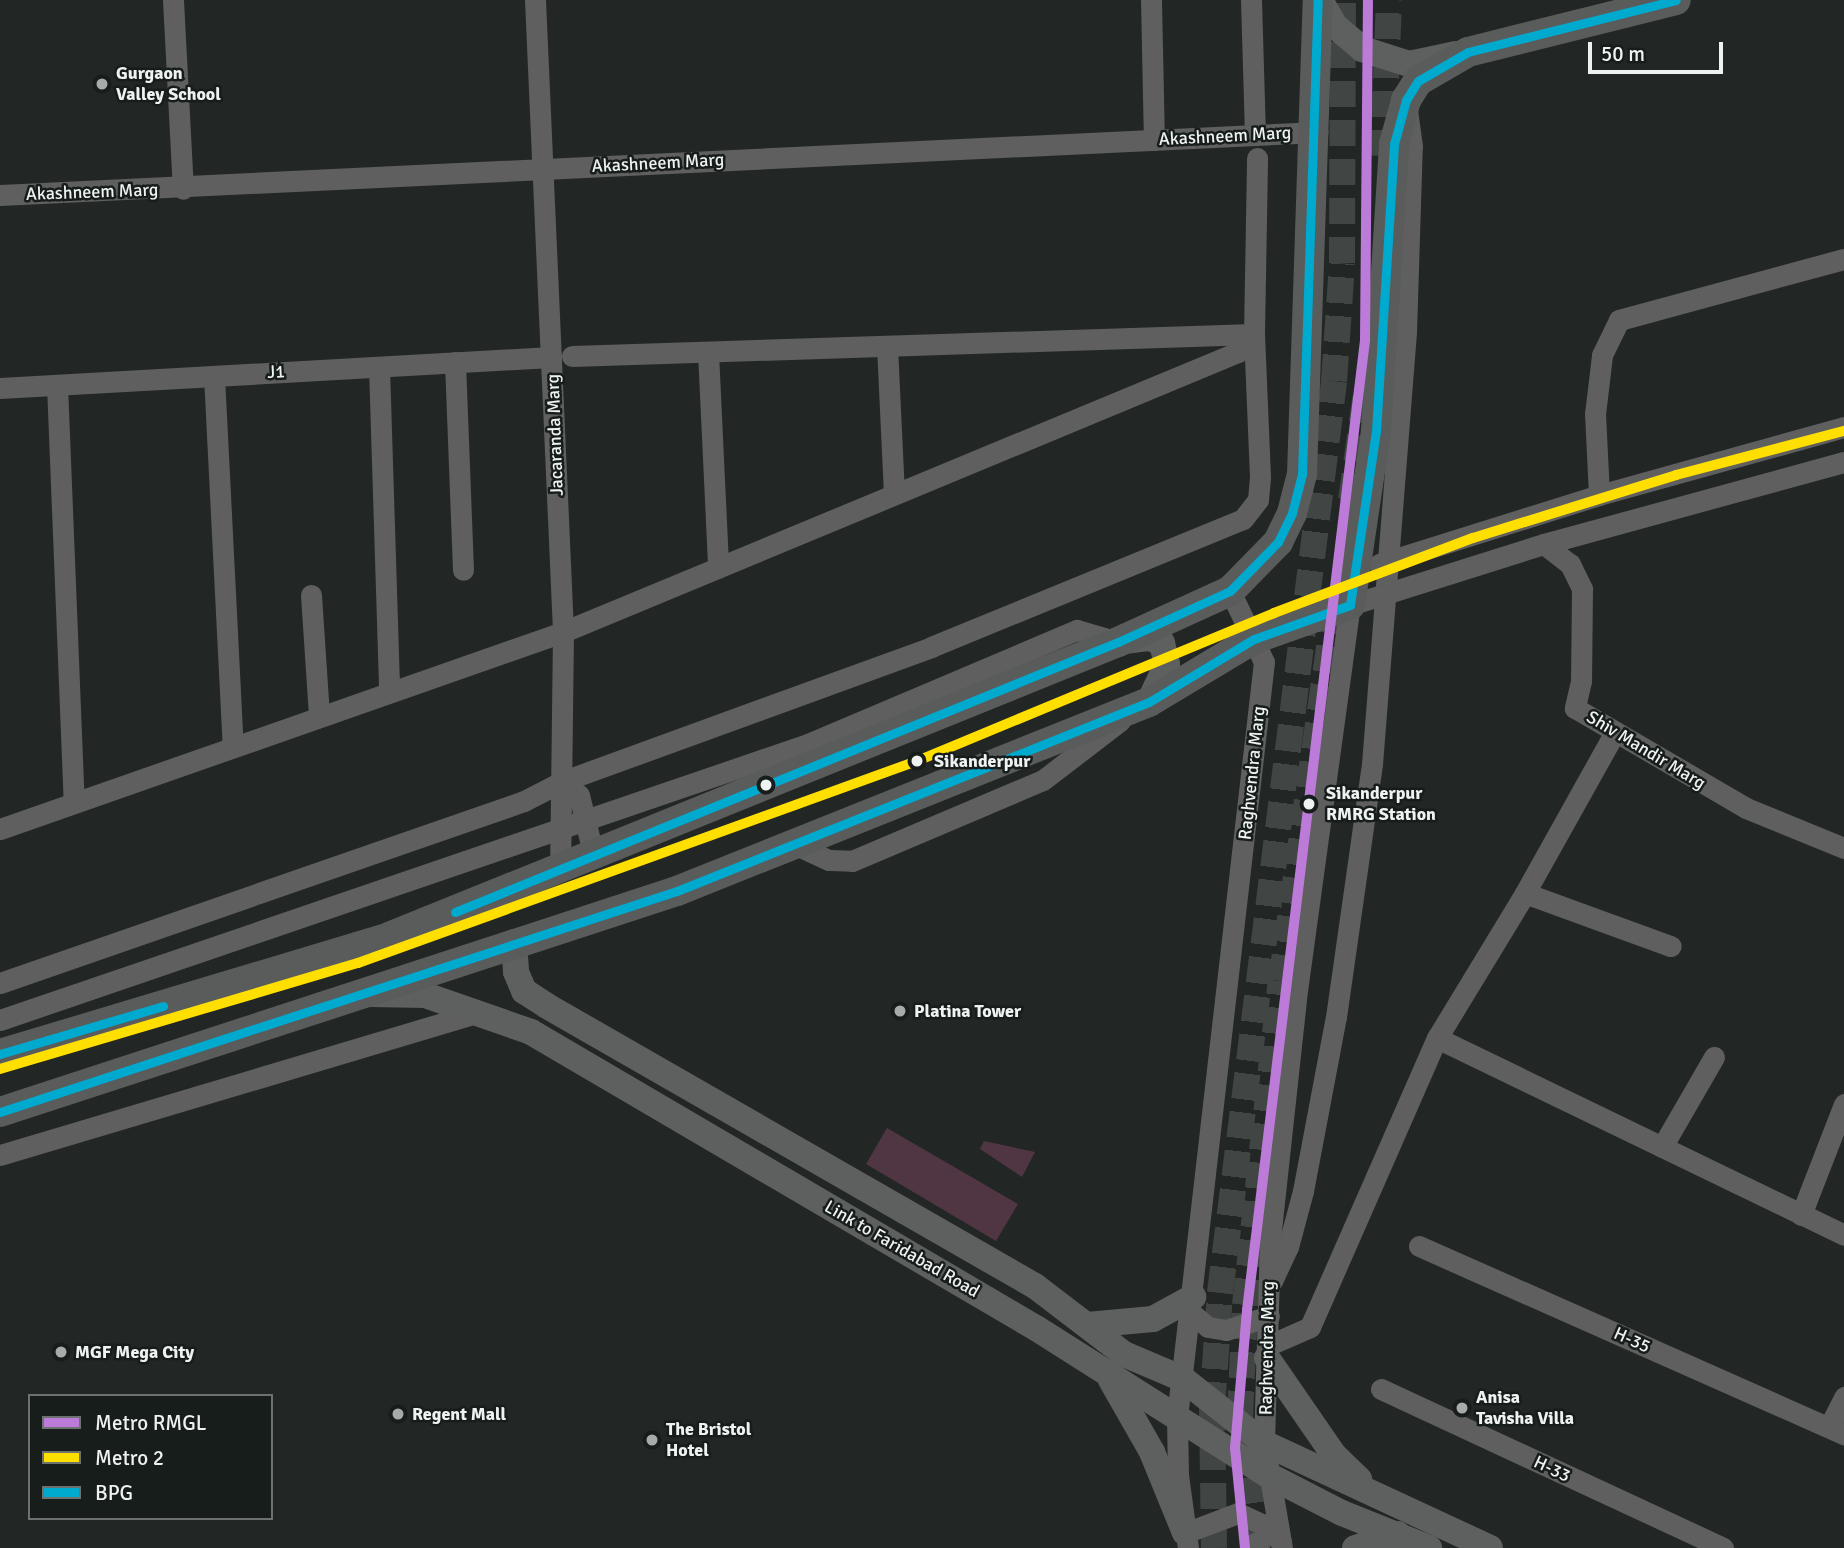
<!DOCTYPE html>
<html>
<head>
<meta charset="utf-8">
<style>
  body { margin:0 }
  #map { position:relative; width:1844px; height:1548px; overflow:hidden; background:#222624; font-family:Signika,sans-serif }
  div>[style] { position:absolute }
  .green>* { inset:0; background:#503643 }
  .major-tunnel>* { height:26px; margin-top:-13px; transform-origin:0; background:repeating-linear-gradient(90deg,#414543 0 26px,transparent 0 39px) }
  .minor>* { height:21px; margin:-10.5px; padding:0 10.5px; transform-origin:10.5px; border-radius:10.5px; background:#5e5f5e }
  .major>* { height:26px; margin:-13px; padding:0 13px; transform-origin:13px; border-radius:13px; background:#5e605f }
  .highway>* { height:30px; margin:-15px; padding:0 15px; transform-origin:15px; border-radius:15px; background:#595c5b }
  .bus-1>* { height:9px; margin:-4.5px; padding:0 4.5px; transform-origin:4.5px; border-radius:4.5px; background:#00a9ce }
  .metro-1>* { height:10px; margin:-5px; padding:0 5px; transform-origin:5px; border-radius:5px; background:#bd7bd9 }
  .metro-2>* { height:10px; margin:-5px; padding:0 5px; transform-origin:5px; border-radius:5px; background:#ffdf00 }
  .dots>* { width:19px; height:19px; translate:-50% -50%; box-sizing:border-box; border:4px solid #171d1a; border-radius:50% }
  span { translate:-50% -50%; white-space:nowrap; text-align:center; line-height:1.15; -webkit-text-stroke:5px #171d1a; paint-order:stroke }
  .poi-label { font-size:18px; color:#eef2f0; font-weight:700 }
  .left { translate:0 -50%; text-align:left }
  .street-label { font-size:18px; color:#eef2f0 }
  .stop-label { font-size:18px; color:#eef2f0; font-weight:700 }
  .legend { position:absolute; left:28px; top:1394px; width:245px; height:126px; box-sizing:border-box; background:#171d1a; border:2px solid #6d7270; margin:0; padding:9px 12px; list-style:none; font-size:21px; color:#eef2f0 }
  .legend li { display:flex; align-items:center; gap:14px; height:35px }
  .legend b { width:35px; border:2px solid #6d7270 }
  .scale { position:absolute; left:1588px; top:42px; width:135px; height:32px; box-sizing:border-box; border:4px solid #eef2f0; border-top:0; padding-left:9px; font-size:21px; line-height:24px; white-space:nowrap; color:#eef2f0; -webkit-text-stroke:5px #171d1a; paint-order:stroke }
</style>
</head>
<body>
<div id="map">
  <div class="green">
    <i style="clip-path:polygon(887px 1128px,1018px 1204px,996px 1241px,866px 1164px)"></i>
    <i style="clip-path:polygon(984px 1141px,1035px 1152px,1022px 1177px,980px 1149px)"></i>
  </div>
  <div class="major-tunnel">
    <i style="left:1383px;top:156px;width:156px;rotate:-87.8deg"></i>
    <i style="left:1351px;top:500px;width:108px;rotate:-82deg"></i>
    <i style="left:1256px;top:1542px;width:126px;rotate:-97.3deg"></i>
    <i style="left:1240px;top:1417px;width:112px;rotate:-87.4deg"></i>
    <i style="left:1245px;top:1305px;width:326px;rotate:-83.7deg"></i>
    <i style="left:1281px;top:981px;width:391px;rotate:-81.8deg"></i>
    <i style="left:1214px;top:1548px;width:140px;rotate:-90.8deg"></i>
    <i style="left:1212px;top:1408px;width:115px;rotate:-86deg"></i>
    <i style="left:1220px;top:1293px;width:919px;rotate:-82.87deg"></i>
    <i style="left:1334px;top:381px;width:118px;rotate:-86.1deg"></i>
    <i style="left:1342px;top:263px;width:263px;rotate:-89.8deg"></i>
  </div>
  <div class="minor">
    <i style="left:173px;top:0;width:189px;rotate:87deg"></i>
    <i style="left:535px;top:0;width:633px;rotate:87.46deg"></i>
    <i style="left:563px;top:632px;width:239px;rotate:90.7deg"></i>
    <i style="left:1151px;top:0;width:140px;rotate:88.8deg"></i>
    <i style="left:1251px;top:0;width:134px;rotate:88.3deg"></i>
    <i style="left:0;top:195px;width:1319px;rotate:-2.74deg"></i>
    <i style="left:887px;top:346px;width:148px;rotate:87.3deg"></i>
    <i style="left:708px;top:352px;width:216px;rotate:87.3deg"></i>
    <i style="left:572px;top:356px;width:682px;rotate:-1.85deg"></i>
    <i style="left:1254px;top:334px;width:176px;rotate:-89deg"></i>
    <i style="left:455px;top:362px;width:208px;rotate:87.8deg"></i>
    <i style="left:379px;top:367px;width:325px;rotate:88.2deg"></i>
    <i style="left:214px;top:376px;width:370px;rotate:87.1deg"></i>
    <i style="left:57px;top:385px;width:416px;rotate:87.7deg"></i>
    <i style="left:0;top:388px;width:552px;rotate:-3.22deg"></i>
    <i style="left:1599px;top:495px;width:81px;rotate:-92.8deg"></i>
    <i style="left:1595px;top:414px;width:59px;rotate:-83.2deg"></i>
    <i style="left:1602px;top:355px;width:39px;rotate:-64deg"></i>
    <i style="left:1619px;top:320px;width:233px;rotate:-15.2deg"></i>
    <i style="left:1544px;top:544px;width:33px;rotate:38deg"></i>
    <i style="left:1570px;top:564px;width:28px;rotate:64deg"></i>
    <i style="left:1582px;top:589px;width:92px;rotate:90.6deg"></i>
    <i style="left:1581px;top:681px;width:28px;rotate:103deg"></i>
    <i style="left:1575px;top:708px;width:198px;rotate:30.3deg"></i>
    <i style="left:1746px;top:808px;width:106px;rotate:22.2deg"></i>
    <i style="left:1379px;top:564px;width:231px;rotate:-17.4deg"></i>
    <i style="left:1599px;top:495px;width:254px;rotate:-15.5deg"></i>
    <i style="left:311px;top:595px;width:121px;rotate:86.2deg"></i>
    <i style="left:561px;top:782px;width:22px;rotate:36deg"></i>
    <i style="left:579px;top:795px;width:64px;rotate:76.4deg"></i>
    <i style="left:0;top:829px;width:596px;rotate:-19.29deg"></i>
    <i style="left:563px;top:632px;width:731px;rotate:-22.53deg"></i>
    <i style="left:1238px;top:352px;width:24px;rotate:-48deg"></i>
    <i style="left:794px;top:844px;width:38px;rotate:25deg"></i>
    <i style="left:829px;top:860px;width:23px;rotate:2deg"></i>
    <i style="left:852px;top:861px;width:207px;rotate:-23deg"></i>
    <i style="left:1043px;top:780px;width:97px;rotate:-37.5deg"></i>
    <i style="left:1525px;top:893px;width:155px;rotate:20deg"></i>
    <i style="left:0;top:983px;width:555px;rotate:-19.15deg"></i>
    <i style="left:524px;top:801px;width:42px;rotate:-27.2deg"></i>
    <i style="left:561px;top:782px;width:394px;rotate:-20deg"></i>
    <i style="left:931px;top:647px;width:337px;rotate:-22.3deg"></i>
    <i style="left:1243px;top:519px;width:24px;rotate:-52deg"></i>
    <i style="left:1258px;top:500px;width:23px;rotate:-85deg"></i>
    <i style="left:1260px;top:477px;width:143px;rotate:-92.4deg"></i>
    <i style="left:0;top:1020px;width:854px;rotate:-18.86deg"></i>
    <i style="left:808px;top:744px;width:292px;rotate:-23deg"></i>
    <i style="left:1077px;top:630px;width:43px;rotate:16.3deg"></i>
    <i style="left:1437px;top:1038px;width:452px;rotate:25.8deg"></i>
    <i style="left:1662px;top:1147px;width:104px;rotate:-60deg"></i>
    <i style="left:0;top:1155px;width:498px;rotate:-16.6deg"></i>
    <i style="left:1801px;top:1215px;width:119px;rotate:-68.8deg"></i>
    <i style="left:1419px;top:1246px;width:465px;rotate:23.9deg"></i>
    <i style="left:1272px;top:1281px;width:38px;rotate:-65deg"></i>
    <i style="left:1288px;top:1247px;width:58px;rotate:-75deg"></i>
    <i style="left:1303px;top:1191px;width:177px;rotate:-79.3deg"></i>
    <i style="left:1336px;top:1017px;width:256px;rotate:-81.9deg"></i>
    <i style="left:1372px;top:764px;width:433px;rotate:-85.5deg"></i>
    <i style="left:1406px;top:332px;width:186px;rotate:-88.2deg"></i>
    <i style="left:1412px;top:146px;width:34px;rotate:-98deg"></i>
    <i style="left:1190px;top:1312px;width:23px;rotate:40deg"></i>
    <i style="left:1208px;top:1327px;width:18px;rotate:9deg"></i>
    <i style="left:1226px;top:1330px;width:45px;rotate:-18deg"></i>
    <i style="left:1267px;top:1346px;width:47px;rotate:-23.8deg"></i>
    <i style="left:1310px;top:1327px;width:316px;rotate:-66.3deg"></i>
    <i style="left:1437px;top:1038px;width:170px;rotate:-58.7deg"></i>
    <i style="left:1525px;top:893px;width:184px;rotate:-60.8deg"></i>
    <i style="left:1381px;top:1389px;width:377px;rotate:24.9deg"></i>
    <i style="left:1829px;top:1427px;width:34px;rotate:-63deg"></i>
    <i style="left:1185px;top:1533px;width:57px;rotate:-20.7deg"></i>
    <i style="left:1238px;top:1513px;width:26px;rotate:25deg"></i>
    <i style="left:1262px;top:1524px;width:26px;rotate:43deg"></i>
    <i style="left:1188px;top:1548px;width:74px;rotate:-97.8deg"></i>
    <i style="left:1178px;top:1475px;width:58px;rotate:-91deg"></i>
    <i style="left:1177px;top:1417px;width:760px;rotate:-83.43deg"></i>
    <i style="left:1264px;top:662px;width:79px;rotate:-115.6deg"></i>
    <i style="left:1282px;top:1548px;width:107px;rotate:-99.7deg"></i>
    <i style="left:1264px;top:1443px;width:204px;rotate:-88.3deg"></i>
    <i style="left:1270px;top:1239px;width:242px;rotate:-83.8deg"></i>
    <i style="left:1296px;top:998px;width:397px;rotate:-82.2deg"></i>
    <i style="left:1350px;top:605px;width:203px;rotate:-17.5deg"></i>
    <i style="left:1544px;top:544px;width:311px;rotate:-15.3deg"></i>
  </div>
  <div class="major">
    <i style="left:1320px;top:0;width:30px;rotate:60deg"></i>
    <i style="left:1335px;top:26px;width:35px;rotate:40deg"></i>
    <i style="left:1362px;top:49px;width:49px;rotate:17.7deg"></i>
    <i style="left:1409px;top:64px;width:48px;rotate:-12deg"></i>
    <i style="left:1124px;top:641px;width:26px;rotate:-7deg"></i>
    <i style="left:1150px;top:638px;width:13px;rotate:23deg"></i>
    <i style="left:1162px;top:643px;width:22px;rotate:77deg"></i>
    <i style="left:1167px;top:664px;width:42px;rotate:115.3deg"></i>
    <i style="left:514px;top:942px;width:30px;rotate:86deg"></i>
    <i style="left:516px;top:972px;width:21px;rotate:67deg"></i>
    <i style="left:524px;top:991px;width:27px;rotate:33deg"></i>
    <i style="left:547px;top:1006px;width:563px;rotate:29.85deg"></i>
    <i style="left:1035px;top:1286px;width:112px;rotate:37.4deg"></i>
    <i style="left:1124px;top:1354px;width:64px;rotate:23deg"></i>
    <i style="left:1183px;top:1379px;width:103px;rotate:38.3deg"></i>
    <i style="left:1264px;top:1443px;width:249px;rotate:24.9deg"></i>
    <i style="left:372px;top:994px;width:53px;rotate:1.1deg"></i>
    <i style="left:425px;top:995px;width:112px;rotate:19.2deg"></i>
    <i style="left:531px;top:1032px;width:585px;rotate:30.38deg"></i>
    <i style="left:1036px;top:1328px;width:275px;rotate:32.4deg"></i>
    <i style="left:1268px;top:1475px;width:83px;rotate:27.2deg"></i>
    <i style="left:1342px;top:1513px;width:94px;rotate:21.9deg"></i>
    <i style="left:1087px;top:1325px;width:66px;rotate:-5.2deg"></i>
    <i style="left:1153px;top:1319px;width:46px;rotate:-28.8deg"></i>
    <i style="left:1267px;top:1358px;width:118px;rotate:55.4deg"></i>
    <i style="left:1334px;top:1455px;width:35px;rotate:44deg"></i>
    <i style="left:1111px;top:1380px;width:83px;rotate:60.3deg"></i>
    <i style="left:1152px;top:1452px;width:87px;rotate:67.8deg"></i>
    <i style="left:1256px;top:1546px;width:2px;rotate:63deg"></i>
    <i style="left:1355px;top:1548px;width:45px;rotate:-18deg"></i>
  </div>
  <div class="highway">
    <i style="left:0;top:1054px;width:406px;rotate:-16.7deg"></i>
    <i style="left:389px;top:937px;width:786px;rotate:-22.03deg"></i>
    <i style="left:1118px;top:642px;width:123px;rotate:-24.5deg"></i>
    <i style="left:1230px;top:591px;width:69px;rotate:-45.6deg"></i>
    <i style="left:1278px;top:542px;width:32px;rotate:-64deg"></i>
    <i style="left:1292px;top:513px;width:40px;rotate:-75.6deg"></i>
    <i style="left:1302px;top:474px;width:474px;rotate:-88.1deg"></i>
    <i style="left:0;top:1112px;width:712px;rotate:-18.08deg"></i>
    <i style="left:677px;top:891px;width:508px;rotate:-21.82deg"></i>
    <i style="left:1149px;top:702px;width:122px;rotate:-31deg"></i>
    <i style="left:1254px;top:639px;width:102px;rotate:-19.5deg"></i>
    <i style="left:1350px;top:605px;width:176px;rotate:-81.5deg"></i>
    <i style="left:1376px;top:431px;width:288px;rotate:-86.4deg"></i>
    <i style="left:1394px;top:144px;width:46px;rotate:-74.7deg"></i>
    <i style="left:1406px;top:100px;width:22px;rotate:-58deg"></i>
    <i style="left:1418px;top:81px;width:58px;rotate:-30.1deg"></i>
    <i style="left:1468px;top:52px;width:214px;rotate:-14deg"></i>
  </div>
  <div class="bus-1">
    <i style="left:455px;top:912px;width:716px;rotate:-22.16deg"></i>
    <i style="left:1118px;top:642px;width:123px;rotate:-24.5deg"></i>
    <i style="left:1230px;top:591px;width:69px;rotate:-45.6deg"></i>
    <i style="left:1278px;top:542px;width:32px;rotate:-64deg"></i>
    <i style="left:1292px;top:513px;width:40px;rotate:-75.6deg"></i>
    <i style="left:1302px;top:474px;width:474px;rotate:-88.1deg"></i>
    <i style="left:0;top:1054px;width:170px;rotate:-16.4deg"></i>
    <i style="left:0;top:1112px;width:712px;rotate:-18.08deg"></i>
    <i style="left:677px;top:891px;width:508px;rotate:-21.82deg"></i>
    <i style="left:1149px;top:702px;width:122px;rotate:-31deg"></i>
    <i style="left:1254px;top:639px;width:102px;rotate:-19.5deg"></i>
    <i style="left:1350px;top:605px;width:176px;rotate:-81.5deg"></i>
    <i style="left:1376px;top:431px;width:288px;rotate:-86.4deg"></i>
    <i style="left:1394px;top:144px;width:46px;rotate:-74.7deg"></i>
    <i style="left:1406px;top:100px;width:22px;rotate:-58deg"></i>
    <i style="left:1418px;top:81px;width:58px;rotate:-30.1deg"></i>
    <i style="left:1468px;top:52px;width:214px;rotate:-14deg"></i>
  </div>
  <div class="metro-1">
    <i style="left:1245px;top:1548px;width:100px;rotate:-95.7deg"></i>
    <i style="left:1235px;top:1448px;width:139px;rotate:-85deg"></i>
    <i style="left:1247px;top:1310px;width:977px;rotate:-83.06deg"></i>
    <i style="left:1365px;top:340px;width:340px;rotate:-89.5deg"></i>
  </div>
  <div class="metro-2">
    <i style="left:0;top:1069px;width:373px;rotate:-16.5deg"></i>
    <i style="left:358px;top:963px;width:594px;rotate:-19.87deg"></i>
    <i style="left:917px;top:761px;width:386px;rotate:-22.5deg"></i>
    <i style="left:1274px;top:613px;width:213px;rotate:-20.7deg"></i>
    <i style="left:1473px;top:538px;width:213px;rotate:-17.2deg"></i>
    <i style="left:1676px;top:475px;width:174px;rotate:-14.7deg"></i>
  </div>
  <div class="dots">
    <i style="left:102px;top:84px;background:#a7aba9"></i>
    <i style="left:917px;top:761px;background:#eef2f0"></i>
    <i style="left:766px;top:785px;background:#eef2f0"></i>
    <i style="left:1309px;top:804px;background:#eef2f0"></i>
    <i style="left:900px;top:1011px;background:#a7aba9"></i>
    <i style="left:61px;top:1352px;background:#a7aba9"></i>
    <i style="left:1462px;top:1408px;background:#a7aba9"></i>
    <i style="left:398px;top:1414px;background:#a7aba9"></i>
    <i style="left:652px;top:1440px;background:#a7aba9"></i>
  </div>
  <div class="poi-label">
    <span class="left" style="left:116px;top:84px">Gurgaon<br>Valley School</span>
    <span class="left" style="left:914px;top:1011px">Platina Tower</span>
    <span class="left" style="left:75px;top:1352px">MGF Mega City</span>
    <span class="left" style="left:1476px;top:1408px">Anisa<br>Tavisha Villa</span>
    <span class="left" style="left:412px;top:1414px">Regent Mall</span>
    <span class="left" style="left:666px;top:1440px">The Bristol<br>Hotel</span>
  </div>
  <div class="street-label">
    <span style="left:1225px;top:136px;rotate:-3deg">Akashneem Marg</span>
    <span style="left:658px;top:163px;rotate:-3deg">Akashneem Marg</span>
    <span style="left:92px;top:192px;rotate:-2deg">Akashneem Marg</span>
    <span style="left:276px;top:372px;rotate:-3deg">J1</span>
    <span style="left:555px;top:435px;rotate:-92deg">Jacaranda Marg</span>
    <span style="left:1646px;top:750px;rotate:31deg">Shiv Mandir Marg</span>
    <span style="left:1252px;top:773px;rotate:-84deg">Raghvendra Marg</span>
    <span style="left:902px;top:1249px;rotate:30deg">Link to Faridabad Road</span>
    <span style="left:1632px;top:1340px;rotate:24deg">H-35</span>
    <span style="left:1267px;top:1348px;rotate:-89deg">Raghvendra Marg</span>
    <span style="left:1552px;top:1469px;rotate:25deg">H-33</span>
  </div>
  <div class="stop-label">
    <span class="left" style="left:934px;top:761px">Sikanderpur</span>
    <span class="left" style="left:1326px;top:804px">Sikanderpur<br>RMRG Station</span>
  </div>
  <ul class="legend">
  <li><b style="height:9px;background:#bd7bd9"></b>Metro RMGL</li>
  <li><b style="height:9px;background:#ffdf00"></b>Metro 2</li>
  <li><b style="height:9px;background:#00a9ce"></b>BPG</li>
  </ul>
  <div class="scale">50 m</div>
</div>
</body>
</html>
